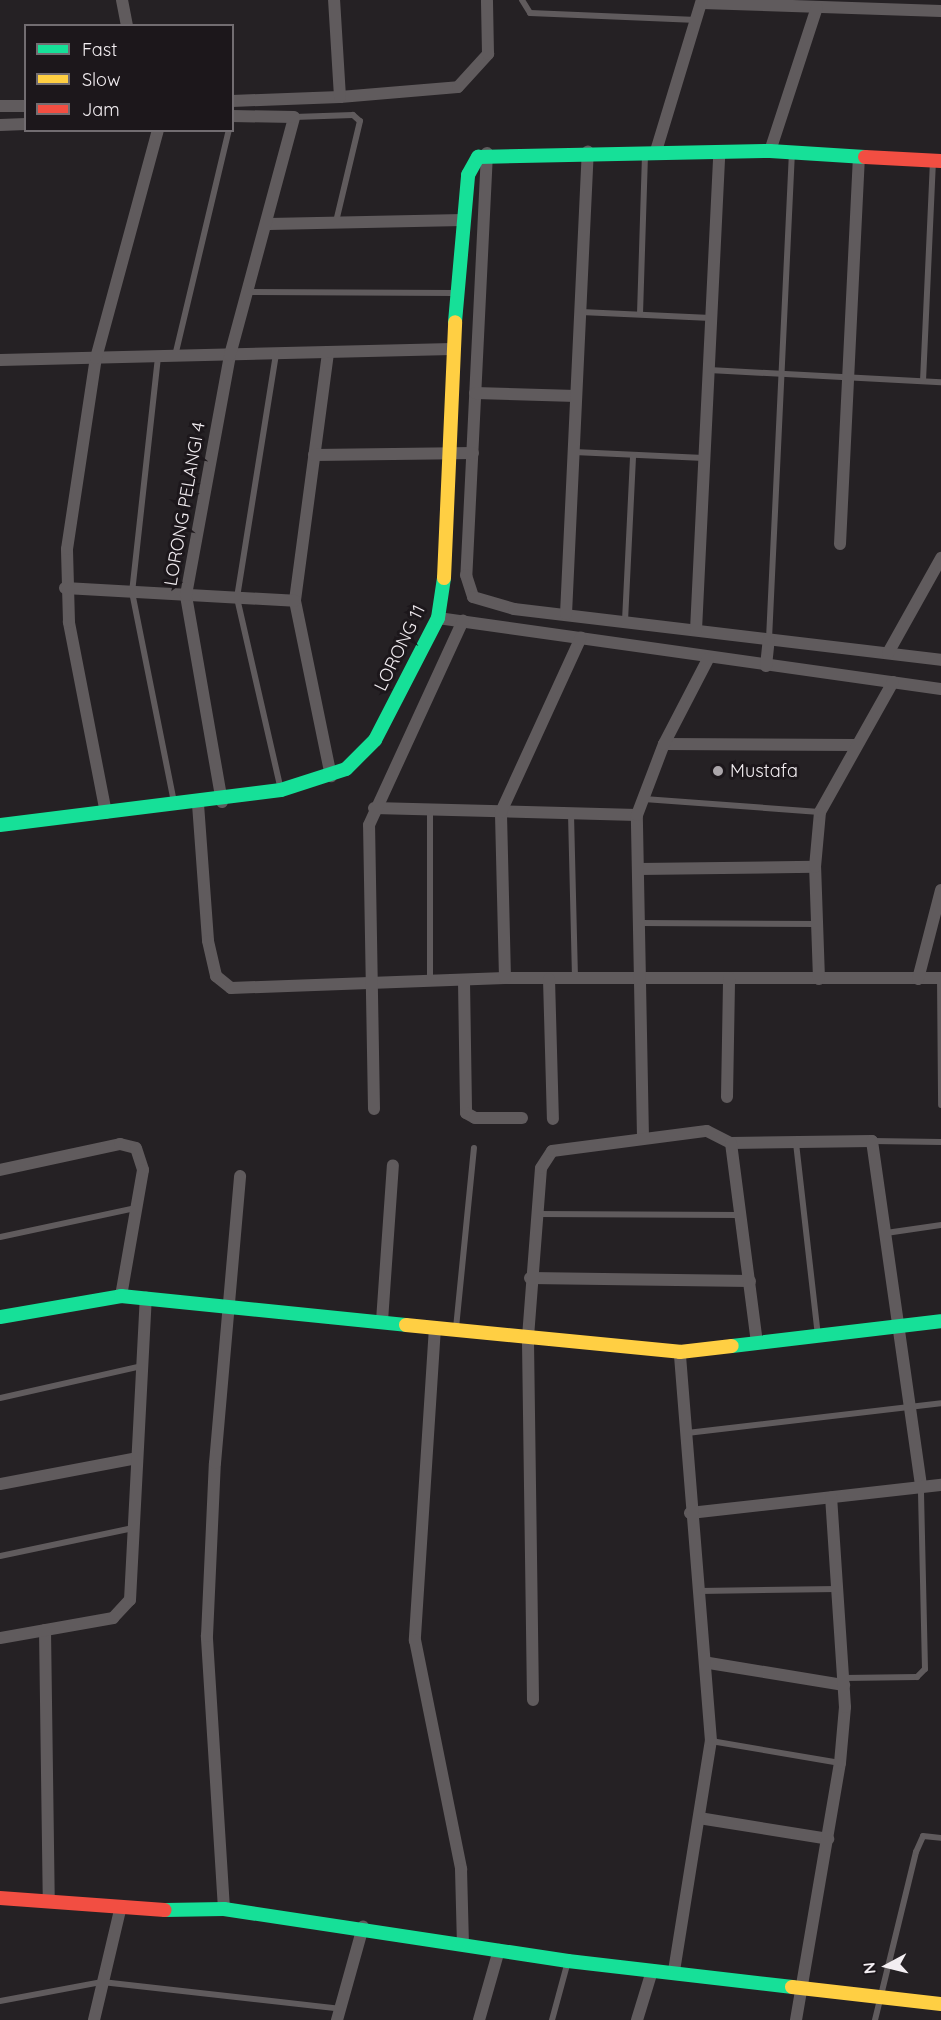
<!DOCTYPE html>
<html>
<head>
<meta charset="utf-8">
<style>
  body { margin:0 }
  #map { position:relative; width:941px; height:2020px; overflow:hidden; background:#252124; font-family:Quicksand,sans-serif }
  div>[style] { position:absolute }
  .lane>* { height:6px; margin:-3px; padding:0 3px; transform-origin:3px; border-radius:3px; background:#605b5d }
  .street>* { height:12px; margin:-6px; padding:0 6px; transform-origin:6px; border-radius:6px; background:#605b5d }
  .fast>* { height:14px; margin:-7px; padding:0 7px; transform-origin:7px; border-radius:7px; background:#16e098 }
  .slow>* { height:14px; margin:-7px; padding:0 7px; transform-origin:7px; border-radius:7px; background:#ffcf43 }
  .jam>* { height:14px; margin:-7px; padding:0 7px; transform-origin:7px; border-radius:7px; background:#f24e42 }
  .dots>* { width:16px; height:16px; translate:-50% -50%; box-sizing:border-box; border:3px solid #1c171b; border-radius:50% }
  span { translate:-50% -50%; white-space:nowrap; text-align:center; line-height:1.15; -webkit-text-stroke:6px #1c171b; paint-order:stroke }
  .street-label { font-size:18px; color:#f3eef2 }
  .poi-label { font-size:18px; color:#f3eef2 }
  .left { translate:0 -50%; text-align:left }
  .legend { position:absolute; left:24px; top:24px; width:210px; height:108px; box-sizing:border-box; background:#1c171b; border:2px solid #726d71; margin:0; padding:8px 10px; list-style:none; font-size:18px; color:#f3eef2 }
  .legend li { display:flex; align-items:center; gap:12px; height:30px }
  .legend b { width:30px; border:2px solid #726d71 }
  .north { position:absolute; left:857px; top:1936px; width:60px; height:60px; -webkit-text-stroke:4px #1c171b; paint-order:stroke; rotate:263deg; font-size:16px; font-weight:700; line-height:24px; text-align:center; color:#f3eef2 }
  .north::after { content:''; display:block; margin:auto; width:21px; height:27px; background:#f3eef2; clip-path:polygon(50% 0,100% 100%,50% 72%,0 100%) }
</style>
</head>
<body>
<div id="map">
  <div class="lane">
    <i style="left:522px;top:0;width:15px;rotate:58deg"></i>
    <i style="left:530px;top:13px;width:167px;rotate:2.4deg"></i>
    <i style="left:294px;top:117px;width:59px;rotate:-1.9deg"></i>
    <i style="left:353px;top:115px;width:9px;rotate:41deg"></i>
    <i style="left:360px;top:121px;width:104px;rotate:103.4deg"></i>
    <i style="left:249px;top:292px;width:206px;rotate:0.3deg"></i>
    <i style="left:581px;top:312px;width:130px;rotate:2.6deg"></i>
    <i style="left:640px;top:314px;width:158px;rotate:-88.2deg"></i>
    <i style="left:276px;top:354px;width:247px;rotate:99.1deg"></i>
    <i style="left:237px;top:598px;width:197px;rotate:77.1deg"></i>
    <i style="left:175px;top:356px;width:232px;rotate:-76.6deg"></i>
    <i style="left:158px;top:357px;width:236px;rotate:96.3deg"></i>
    <i style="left:132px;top:592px;width:214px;rotate:78.7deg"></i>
    <i style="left:709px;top:370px;width:232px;rotate:3deg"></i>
    <i style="left:923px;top:381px;width:218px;rotate:-87.4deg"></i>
    <i style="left:574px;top:452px;width:130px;rotate:2.6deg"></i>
    <i style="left:625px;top:621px;width:166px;rotate:-87.2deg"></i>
    <i style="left:769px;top:639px;width:487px;rotate:-87.3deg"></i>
    <i style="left:644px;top:799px;width:176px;rotate:4.2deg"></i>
    <i style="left:430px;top:810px;width:172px;rotate:90deg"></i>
    <i style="left:571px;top:814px;width:164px;rotate:88.6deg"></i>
    <i style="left:640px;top:923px;width:177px;rotate:0.3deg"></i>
    <i style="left:940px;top:978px;width:127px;rotate:89.5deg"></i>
    <i style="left:872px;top:1141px;width:69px;rotate:0.8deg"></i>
    <i style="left:796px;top:1143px;width:193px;rotate:83.5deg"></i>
    <i style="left:537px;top:1214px;width:203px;rotate:0.3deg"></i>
    <i style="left:886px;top:1233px;width:56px;rotate:-8.3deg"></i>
    <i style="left:0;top:1237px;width:138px;rotate:-12.1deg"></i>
    <i style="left:456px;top:1328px;width:181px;rotate:-84.3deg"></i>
    <i style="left:0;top:1398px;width:146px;rotate:-12.7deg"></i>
    <i style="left:687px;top:1433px;width:256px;rotate:-6.7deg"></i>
    <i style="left:0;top:1556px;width:136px;rotate:-11.9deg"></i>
    <i style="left:699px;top:1591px;width:138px;rotate:-0.8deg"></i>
    <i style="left:844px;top:1678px;width:73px;rotate:-0.8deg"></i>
    <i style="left:917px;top:1677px;width:11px;rotate:-45deg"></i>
    <i style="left:925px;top:1669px;width:182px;rotate:-91.3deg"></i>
    <i style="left:711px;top:1741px;width:131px;rotate:9.7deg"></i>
    <i style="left:0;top:2001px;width:104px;rotate:-10.6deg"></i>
    <i style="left:102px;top:1982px;width:241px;rotate:6.4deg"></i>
    <i style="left:552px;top:2020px;width:61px;rotate:-74.8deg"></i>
    <i style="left:875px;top:2020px;width:173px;rotate:-76.3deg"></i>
    <i style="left:916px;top:1852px;width:17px;rotate:-66deg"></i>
    <i style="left:923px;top:1836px;width:18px;rotate:6deg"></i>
  </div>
  <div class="street">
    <i style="left:122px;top:0;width:26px;rotate:79deg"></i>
    <i style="left:702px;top:3px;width:239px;rotate:1.9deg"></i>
    <i style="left:340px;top:97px;width:118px;rotate:-4.8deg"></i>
    <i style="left:458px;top:87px;width:45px;rotate:-47.7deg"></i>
    <i style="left:488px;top:54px;width:54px;rotate:-91.1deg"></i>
    <i style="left:232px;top:101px;width:108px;rotate:-2.1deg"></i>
    <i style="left:340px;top:97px;width:97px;rotate:-93.5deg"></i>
    <i style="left:0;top:106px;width:26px"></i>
    <i style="left:0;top:125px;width:26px;rotate:-2deg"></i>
    <i style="left:656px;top:151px;width:158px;rotate:-73.1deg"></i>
    <i style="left:770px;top:151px;width:151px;rotate:-71.9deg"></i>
    <i style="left:487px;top:153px;width:423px;rotate:92.8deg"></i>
    <i style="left:466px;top:575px;width:23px;rotate:72deg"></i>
    <i style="left:473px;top:597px;width:43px;rotate:16.3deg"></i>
    <i style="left:514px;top:609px;width:430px;rotate:6.8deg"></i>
    <i style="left:269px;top:224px;width:194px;rotate:-1.2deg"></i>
    <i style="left:328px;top:353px;width:250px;rotate:97.6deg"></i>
    <i style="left:295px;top:601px;width:179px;rotate:78.4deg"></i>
    <i style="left:0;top:360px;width:452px;rotate:-1.4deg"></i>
    <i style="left:475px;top:393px;width:101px;rotate:1.7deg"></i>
    <i style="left:314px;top:455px;width:159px;rotate:-0.7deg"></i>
    <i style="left:840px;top:544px;width:387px;rotate:-87.2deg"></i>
    <i style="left:65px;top:588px;width:230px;rotate:3.2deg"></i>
    <i style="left:566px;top:614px;width:463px;rotate:-87.3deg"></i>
    <i style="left:438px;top:618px;width:508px;rotate:8.03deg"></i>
    <i style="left:696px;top:630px;width:479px;rotate:-87.2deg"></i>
    <i style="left:888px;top:653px;width:109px;rotate:-60.8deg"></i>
    <i style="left:766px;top:666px;width:27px;rotate:-84deg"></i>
    <i style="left:664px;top:744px;width:191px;rotate:0.3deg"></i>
    <i style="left:222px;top:802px;width:210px;rotate:-99.9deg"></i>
    <i style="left:186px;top:595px;width:244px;rotate:-79.6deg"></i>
    <i style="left:230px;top:355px;width:246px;rotate:-74.9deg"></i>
    <i style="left:294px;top:117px;width:62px;rotate:-179.1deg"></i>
    <i style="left:198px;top:804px;width:137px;rotate:85.8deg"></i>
    <i style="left:208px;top:941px;width:36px;rotate:77deg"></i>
    <i style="left:216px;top:976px;width:19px;rotate:39deg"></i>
    <i style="left:231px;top:988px;width:274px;rotate:-2.1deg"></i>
    <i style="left:505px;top:978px;width:436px"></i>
    <i style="left:374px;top:808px;width:263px;rotate:1.5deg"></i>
    <i style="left:106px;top:813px;width:195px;rotate:-101deg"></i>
    <i style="left:69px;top:622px;width:73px;rotate:-91.6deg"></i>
    <i style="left:67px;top:549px;width:193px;rotate:-81.4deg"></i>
    <i style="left:96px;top:358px;width:236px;rotate:-74.8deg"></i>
    <i style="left:639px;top:869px;width:176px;rotate:-0.7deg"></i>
    <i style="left:505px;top:978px;width:166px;rotate:-91.4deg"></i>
    <i style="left:501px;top:812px;width:192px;rotate:-65.4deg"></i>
    <i style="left:549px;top:979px;width:140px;rotate:88.4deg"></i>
    <i style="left:819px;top:979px;width:112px;rotate:-92deg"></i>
    <i style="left:815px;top:867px;width:55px;rotate:-84.8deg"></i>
    <i style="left:820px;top:812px;width:149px;rotate:-60.7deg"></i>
    <i style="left:918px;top:979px;width:92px;rotate:-75.5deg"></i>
    <i style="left:464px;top:981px;width:132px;rotate:89.1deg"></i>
    <i style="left:466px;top:1113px;width:10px;rotate:29deg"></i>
    <i style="left:475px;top:1118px;width:47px"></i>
    <i style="left:727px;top:1097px;width:119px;rotate:-89deg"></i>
    <i style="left:374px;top:1109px;width:284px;rotate:-91deg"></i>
    <i style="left:369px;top:825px;width:225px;rotate:-65.3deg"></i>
    <i style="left:643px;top:1138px;width:323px;rotate:-91.1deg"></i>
    <i style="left:637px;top:815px;width:76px;rotate:-69.2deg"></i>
    <i style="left:664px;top:744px;width:96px;rotate:-62.6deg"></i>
    <i style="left:731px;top:1143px;width:141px;rotate:-0.8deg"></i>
    <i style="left:872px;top:1141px;width:349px;rotate:81.9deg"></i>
    <i style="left:0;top:1170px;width:123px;rotate:-12.2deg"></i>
    <i style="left:120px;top:1144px;width:16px;rotate:14deg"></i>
    <i style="left:136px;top:1148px;width:23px;rotate:72deg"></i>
    <i style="left:143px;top:1170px;width:128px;rotate:99.9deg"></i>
    <i style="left:530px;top:1278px;width:220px;rotate:0.8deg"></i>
    <i style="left:382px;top:1321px;width:156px;rotate:-86deg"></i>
    <i style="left:435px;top:1327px;width:314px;rotate:93.7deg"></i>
    <i style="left:415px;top:1640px;width:234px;rotate:78.6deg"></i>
    <i style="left:461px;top:1869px;width:76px;rotate:88.5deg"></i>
    <i style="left:0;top:1484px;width:139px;rotate:-10.7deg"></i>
    <i style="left:690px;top:1513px;width:253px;rotate:-6.4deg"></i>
    <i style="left:45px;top:1630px;width:271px;rotate:89.2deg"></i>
    <i style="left:0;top:1638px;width:115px;rotate:-10deg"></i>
    <i style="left:113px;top:1618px;width:25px;rotate:-47deg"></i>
    <i style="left:130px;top:1600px;width:303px;rotate:-87deg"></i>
    <i style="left:709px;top:1663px;width:137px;rotate:9.3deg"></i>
    <i style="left:533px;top:1700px;width:363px;rotate:-90.8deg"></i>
    <i style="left:528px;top:1337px;width:169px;rotate:-85.6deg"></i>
    <i style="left:541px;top:1168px;width:20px;rotate:-57deg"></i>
    <i style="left:552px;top:1151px;width:156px;rotate:-7.4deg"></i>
    <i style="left:707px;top:1131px;width:27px;rotate:27deg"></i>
    <i style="left:731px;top:1143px;width:202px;rotate:82.6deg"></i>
    <i style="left:699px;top:1818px;width:131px;rotate:9.2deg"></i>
    <i style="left:224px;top:1909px;width:274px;rotate:-93.6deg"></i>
    <i style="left:207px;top:1636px;width:173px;rotate:-87.4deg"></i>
    <i style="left:215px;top:1463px;width:288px;rotate:-85deg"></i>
    <i style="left:674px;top:1971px;width:233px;rotate:-80.9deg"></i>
    <i style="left:711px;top:1741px;width:390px;rotate:-94.6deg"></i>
    <i style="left:94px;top:2020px;width:113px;rotate:-76.7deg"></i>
    <i style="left:337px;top:2020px;width:97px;rotate:-74.4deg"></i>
    <i style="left:479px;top:2020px;width:73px;rotate:-74.1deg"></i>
    <i style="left:637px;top:2020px;width:51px;rotate:-73deg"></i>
    <i style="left:796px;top:2020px;width:261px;rotate:-80.3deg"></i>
    <i style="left:840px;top:1763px;width:56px;rotate:-84.9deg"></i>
    <i style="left:845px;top:1707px;width:210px;rotate:-93.8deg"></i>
  </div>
  <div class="fast">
    <i style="left:455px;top:322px;width:148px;rotate:-84.9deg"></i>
    <i style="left:468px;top:175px;width:21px;rotate:-61deg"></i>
    <i style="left:478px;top:157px;width:292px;rotate:-1.2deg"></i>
    <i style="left:770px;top:151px;width:95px;rotate:3.6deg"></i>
    <i style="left:0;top:825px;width:283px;rotate:-7.1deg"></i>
    <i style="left:281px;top:790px;width:68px;rotate:-17.9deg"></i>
    <i style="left:346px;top:769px;width:41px;rotate:-45deg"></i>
    <i style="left:375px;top:740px;width:137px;rotate:-62.7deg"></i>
    <i style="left:438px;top:618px;width:40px;rotate:-81.5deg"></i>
    <i style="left:0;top:1317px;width:123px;rotate:-9.8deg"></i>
    <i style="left:121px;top:1296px;width:286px;rotate:5.8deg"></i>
    <i style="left:732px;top:1346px;width:210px;rotate:-6.8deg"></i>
    <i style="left:165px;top:1910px;width:59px;rotate:-1deg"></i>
    <i style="left:224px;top:1909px;width:348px;rotate:8.6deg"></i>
    <i style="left:568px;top:1961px;width:226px;rotate:6.6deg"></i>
  </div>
  <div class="slow">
    <i style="left:444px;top:578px;width:256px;rotate:-87.5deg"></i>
    <i style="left:406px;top:1325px;width:275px;rotate:5.6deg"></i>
    <i style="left:680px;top:1352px;width:52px;rotate:-6.6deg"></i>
    <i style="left:792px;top:1987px;width:150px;rotate:6.5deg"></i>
  </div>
  <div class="jam">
    <i style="left:865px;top:157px;width:76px;rotate:3deg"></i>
    <i style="left:0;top:1898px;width:165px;rotate:4.2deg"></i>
  </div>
  <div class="dots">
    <i style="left:718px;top:771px;background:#aba6aa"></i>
  </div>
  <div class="street-label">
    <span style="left:185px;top:504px;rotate:-80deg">LORONG PELANGI 4</span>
    <span style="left:400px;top:648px;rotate:-64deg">LORONG 11</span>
  </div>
  <div class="poi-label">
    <span class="left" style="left:730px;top:771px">Mustafa</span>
  </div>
  <ul class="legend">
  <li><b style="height:8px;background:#16e098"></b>Fast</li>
  <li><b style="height:8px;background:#ffcf43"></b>Slow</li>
  <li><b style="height:8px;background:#f24e42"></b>Jam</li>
  </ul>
  <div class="north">N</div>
</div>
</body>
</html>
